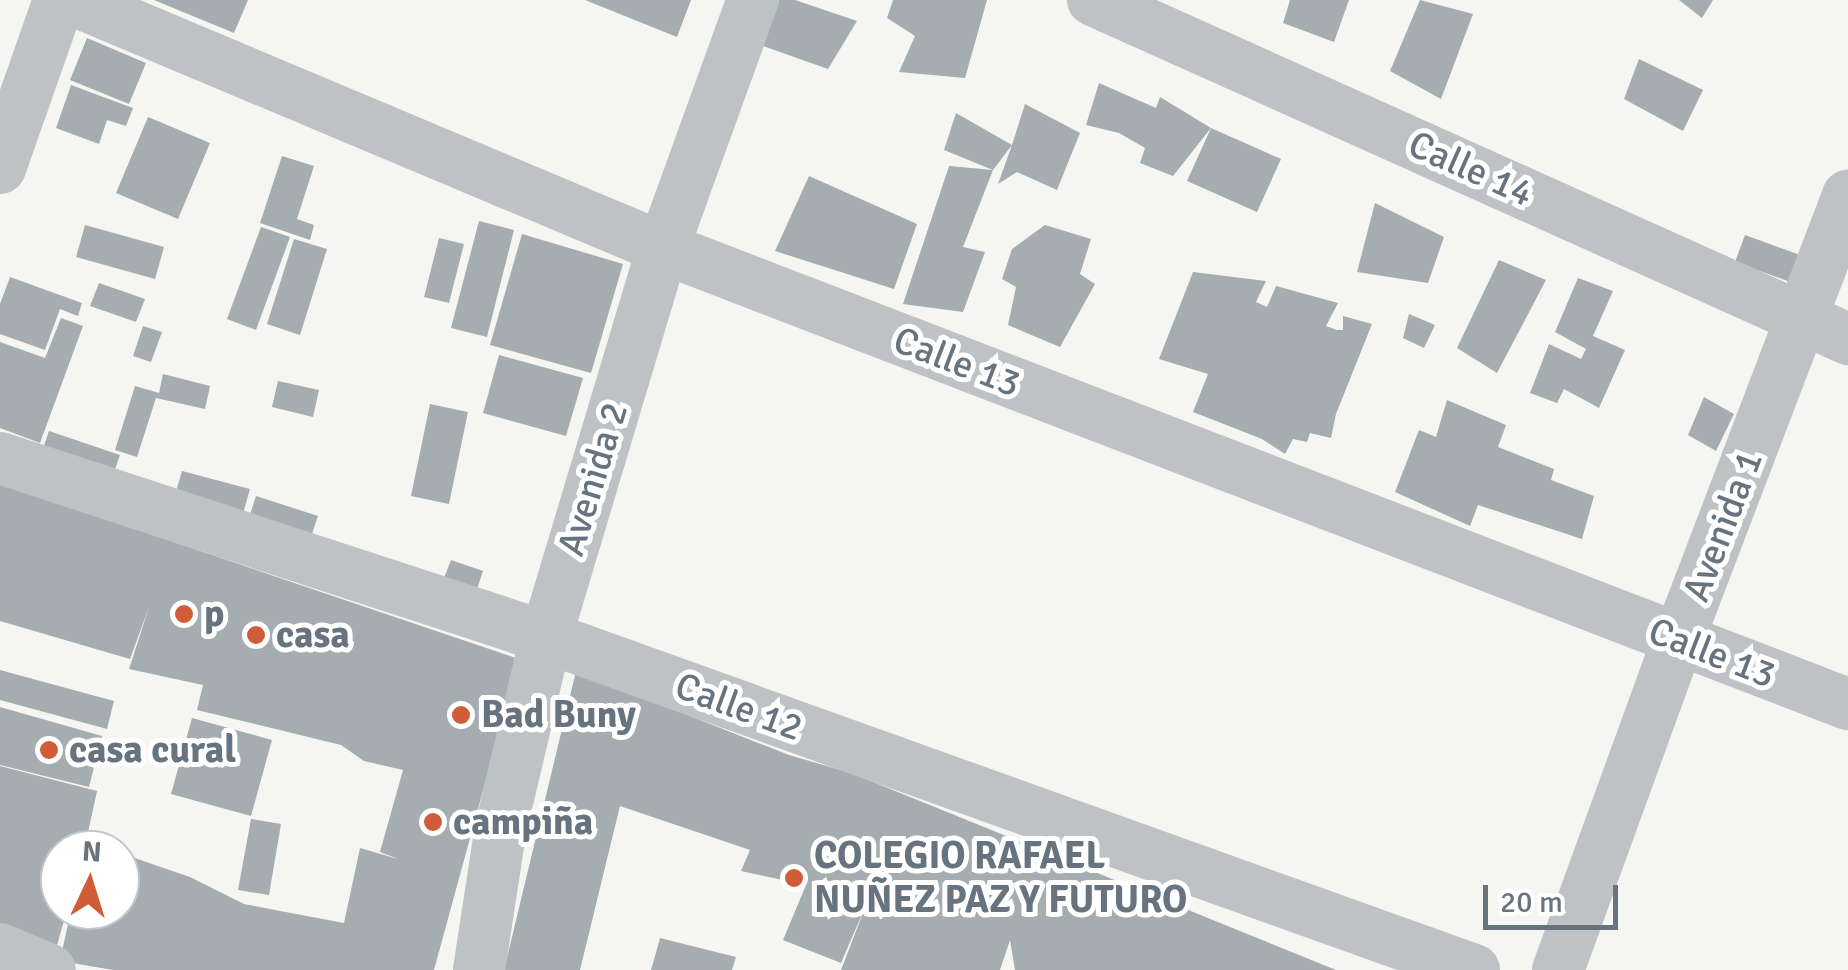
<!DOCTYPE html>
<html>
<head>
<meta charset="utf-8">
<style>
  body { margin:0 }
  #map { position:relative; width:1848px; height:970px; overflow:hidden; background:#f5f5f2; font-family:Signika,sans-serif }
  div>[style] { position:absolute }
  .building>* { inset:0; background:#a6adb1 }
  .minor>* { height:52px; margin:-26px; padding:0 26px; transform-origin:26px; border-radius:26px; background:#bec2c5 }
  .dots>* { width:28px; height:28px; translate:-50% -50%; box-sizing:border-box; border:5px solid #fff; border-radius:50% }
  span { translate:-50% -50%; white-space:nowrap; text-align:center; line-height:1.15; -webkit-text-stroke:10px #fff; paint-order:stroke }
  .street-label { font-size:38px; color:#67747f }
  .poi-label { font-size:38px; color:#67747f; font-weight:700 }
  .left { translate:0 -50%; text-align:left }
  .north { position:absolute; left:40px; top:830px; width:100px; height:100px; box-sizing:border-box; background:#fff; border:2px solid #c2c7cc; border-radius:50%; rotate:4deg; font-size:28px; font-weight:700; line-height:40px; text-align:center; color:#67747f }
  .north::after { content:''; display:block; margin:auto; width:35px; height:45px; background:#cf5d37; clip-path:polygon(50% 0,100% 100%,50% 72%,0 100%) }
  .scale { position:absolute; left:1483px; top:885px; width:135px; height:45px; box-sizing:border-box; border:5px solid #67747f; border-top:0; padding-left:12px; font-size:30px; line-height:35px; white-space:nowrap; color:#67747f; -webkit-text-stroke:8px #fff; paint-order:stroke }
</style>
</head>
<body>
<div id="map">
  <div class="building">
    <i style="clip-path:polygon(154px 0,248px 0,234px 33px)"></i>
    <i style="clip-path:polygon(585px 0,691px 0,677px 37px)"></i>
    <i style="clip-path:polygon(779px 0,795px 0,857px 21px,828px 69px,763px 46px)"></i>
    <i style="clip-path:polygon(893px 0,987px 0,965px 78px,899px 72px,915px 36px,887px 18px)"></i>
    <i style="clip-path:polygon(1290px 0,1349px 0,1334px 42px,1283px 23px)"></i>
    <i style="clip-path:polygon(1420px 0,1473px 14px,1441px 99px,1390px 71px)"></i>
    <i style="clip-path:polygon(1679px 0,1713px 0,1702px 18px)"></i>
    <i style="clip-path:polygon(87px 38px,146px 63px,129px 104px,70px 80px)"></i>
    <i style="clip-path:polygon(1639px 59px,1703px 90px,1683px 131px,1624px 99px)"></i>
    <i style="clip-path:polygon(1099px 83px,1156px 108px,1160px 97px,1211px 128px,1173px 176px,1140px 163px,1145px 148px,1119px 133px,1086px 125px)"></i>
    <i style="clip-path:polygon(71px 85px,133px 108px,126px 126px,107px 120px,99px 144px,56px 128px)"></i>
    <i style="clip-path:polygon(1025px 104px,1080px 133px,1057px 190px,1017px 172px,998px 184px,1012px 145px,993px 170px,944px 150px,956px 113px,1012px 145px)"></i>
    <i style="clip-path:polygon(148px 117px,210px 143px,178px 219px,116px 193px)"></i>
    <i style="clip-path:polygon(1211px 128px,1281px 159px,1257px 212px,1187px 181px)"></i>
    <i style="clip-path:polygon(282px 156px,314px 166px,297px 219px,314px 225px,310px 240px,260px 223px)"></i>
    <i style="clip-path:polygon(949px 166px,993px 170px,963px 247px,985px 252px,963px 312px,903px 304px)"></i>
    <i style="clip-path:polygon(809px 176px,917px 224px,894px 289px,775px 251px)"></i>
    <i style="clip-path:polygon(1375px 203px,1444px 237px,1428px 283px,1357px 272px)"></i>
    <i style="clip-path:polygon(479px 221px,514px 230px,487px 337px,451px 328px)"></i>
    <i style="clip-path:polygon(85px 225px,164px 247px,155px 279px,76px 257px)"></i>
    <i style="clip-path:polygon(1045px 225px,1091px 239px,1080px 274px,1095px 284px,1060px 347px,1008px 325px,1016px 287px,1002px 279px,1012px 249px)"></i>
    <i style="clip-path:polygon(261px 227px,290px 237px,256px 330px,227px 319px)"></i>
    <i style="clip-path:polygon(522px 234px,623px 264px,591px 373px,490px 345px)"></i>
    <i style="clip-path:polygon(1745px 235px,1803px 256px,1793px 283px,1735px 262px)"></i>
    <i style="clip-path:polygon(439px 238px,464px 244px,449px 303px,424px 297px)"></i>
    <i style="clip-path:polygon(294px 239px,327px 249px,300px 335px,267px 324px)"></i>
    <i style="clip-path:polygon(1499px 260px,1546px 280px,1497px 373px,1457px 348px)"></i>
    <i style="clip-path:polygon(1193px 272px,1266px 281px,1256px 302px,1267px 307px,1276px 286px,1338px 303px,1326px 326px,1337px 330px,1343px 330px,1343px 316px,1372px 324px,1336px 414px,1331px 438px,1310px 433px,1307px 442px,1293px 439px,1285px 454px,1262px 439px,1193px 412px,1208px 374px,1159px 359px)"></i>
    <i style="clip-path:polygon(10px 277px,82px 303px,78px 316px,60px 309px,45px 350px,0 334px,0 304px)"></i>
    <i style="clip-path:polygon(1578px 278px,1613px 291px,1593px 336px,1625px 350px,1599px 408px,1564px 389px,1557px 403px,1530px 393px,1549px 344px,1581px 359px,1586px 349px,1555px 332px)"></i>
    <i style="clip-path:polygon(99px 283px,145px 299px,136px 322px,90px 306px)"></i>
    <i style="clip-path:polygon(1409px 314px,1435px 325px,1424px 348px,1403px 338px)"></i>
    <i style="clip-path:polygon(61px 318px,83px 326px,40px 443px,0 428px,0 342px,45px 358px)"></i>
    <i style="clip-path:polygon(143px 326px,162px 332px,151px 362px,133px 356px)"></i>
    <i style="clip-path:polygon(499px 355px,583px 378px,566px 436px,483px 413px)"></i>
    <i style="clip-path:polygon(163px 374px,210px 386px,205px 409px,156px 398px,137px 457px,115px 450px,135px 386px,159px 393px)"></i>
    <i style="clip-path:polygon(278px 381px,319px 390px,313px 417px,272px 407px)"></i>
    <i style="clip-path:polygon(1704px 397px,1734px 414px,1716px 451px,1688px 435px)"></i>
    <i style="clip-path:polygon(1447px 400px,1506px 425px,1498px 447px,1554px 469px,1551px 480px,1594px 496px,1582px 539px,1478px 505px,1470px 526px,1395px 492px,1419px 430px,1436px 437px)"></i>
    <i style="clip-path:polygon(430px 404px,468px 412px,449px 504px,411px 496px)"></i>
    <i style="clip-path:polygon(49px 431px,120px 455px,111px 481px,40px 457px)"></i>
    <i style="clip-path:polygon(182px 471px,250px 489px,240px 524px,172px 505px)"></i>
    <i style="clip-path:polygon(0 483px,519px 659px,434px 970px,113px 970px,60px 961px,71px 910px,120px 910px,120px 853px,190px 877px,244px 904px,344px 923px,360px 848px,398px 859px,380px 852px,403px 770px,364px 761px,341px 745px,197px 710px,203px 685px,129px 669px,149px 607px,130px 659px,0 621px)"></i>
    <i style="clip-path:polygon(256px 496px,318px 516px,309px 543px,247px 524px)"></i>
    <i style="clip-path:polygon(451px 560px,483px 571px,477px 589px,444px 578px)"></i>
    <i style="clip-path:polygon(0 670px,114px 701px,107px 729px,0 700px)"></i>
    <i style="clip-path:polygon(576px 671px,789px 755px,851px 773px,1336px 970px,1015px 970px,1010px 940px,1000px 970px,841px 970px,866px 905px,841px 963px,783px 940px,806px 885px,741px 871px,750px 850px,620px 806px,580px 970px,504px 970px)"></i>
    <i style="clip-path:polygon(0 707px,102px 736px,89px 787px,0 765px)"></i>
    <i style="clip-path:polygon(192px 718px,272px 740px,251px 816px,171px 794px)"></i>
    <i style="clip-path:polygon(0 766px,97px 791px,86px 842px,108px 850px,60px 850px,60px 910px,67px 910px,56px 949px,0 930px)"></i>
    <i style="clip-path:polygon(251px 819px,281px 824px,269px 895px,238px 890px)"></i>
    <i style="clip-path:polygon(660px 938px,736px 957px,732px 970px,651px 970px)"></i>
  </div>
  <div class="minor">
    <i style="left:73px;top:0;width:640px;rotate:22.8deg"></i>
    <i style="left:663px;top:248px;width:1270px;rotate:21.05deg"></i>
    <i style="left:1093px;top:0;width:828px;rotate:24.18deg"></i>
    <i style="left:0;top:168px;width:178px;rotate:-70.6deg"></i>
    <i style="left:0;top:458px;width:575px;rotate:18.15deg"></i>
    <i style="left:546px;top:637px;width:986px;rotate:19.74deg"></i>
    <i style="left:0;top:949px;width:54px;rotate:22.8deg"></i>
    <i style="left:479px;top:970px;width:140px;rotate:-81.3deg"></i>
    <i style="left:500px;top:832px;width:200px;rotate:-76.7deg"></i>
    <i style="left:546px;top:637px;width:406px;rotate:-73.3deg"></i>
    <i style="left:663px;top:248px;width:264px;rotate:-70.1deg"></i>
    <i style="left:1558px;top:970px;width:350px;rotate:-70deg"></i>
    <i style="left:1678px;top:641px;width:477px;rotate:-69.1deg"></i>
  </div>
  <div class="dots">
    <i style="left:184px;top:614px;background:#cf5d37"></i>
    <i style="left:256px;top:635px;background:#cf5d37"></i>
    <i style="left:461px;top:715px;background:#cf5d37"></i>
    <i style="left:49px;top:750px;background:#cf5d37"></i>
    <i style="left:433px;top:822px;background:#cf5d37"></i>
    <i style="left:794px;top:878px;background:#cf5d37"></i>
  </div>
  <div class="street-label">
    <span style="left:1471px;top:169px;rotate:24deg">Calle 14</span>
    <span style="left:957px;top:362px;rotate:21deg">Calle 13</span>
    <span style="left:593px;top:479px;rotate:-73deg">Avenida 2</span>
    <span style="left:1723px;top:526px;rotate:-69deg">Avenida 1</span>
    <span style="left:1712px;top:653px;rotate:21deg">Calle 13</span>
    <span style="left:739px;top:707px;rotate:20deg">Calle 12</span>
  </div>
  <div class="poi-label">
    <span class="left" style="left:204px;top:614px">p</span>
    <span class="left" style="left:276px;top:635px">casa</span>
    <span class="left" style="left:481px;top:715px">Bad Buny</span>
    <span class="left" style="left:69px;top:750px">casa cural</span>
    <span class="left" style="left:453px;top:822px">campiña</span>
    <span class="left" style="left:814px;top:878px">COLEGIO RAFAEL<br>NUÑEZ PAZ Y FUTURO</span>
  </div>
  <div class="north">N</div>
  <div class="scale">20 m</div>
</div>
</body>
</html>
